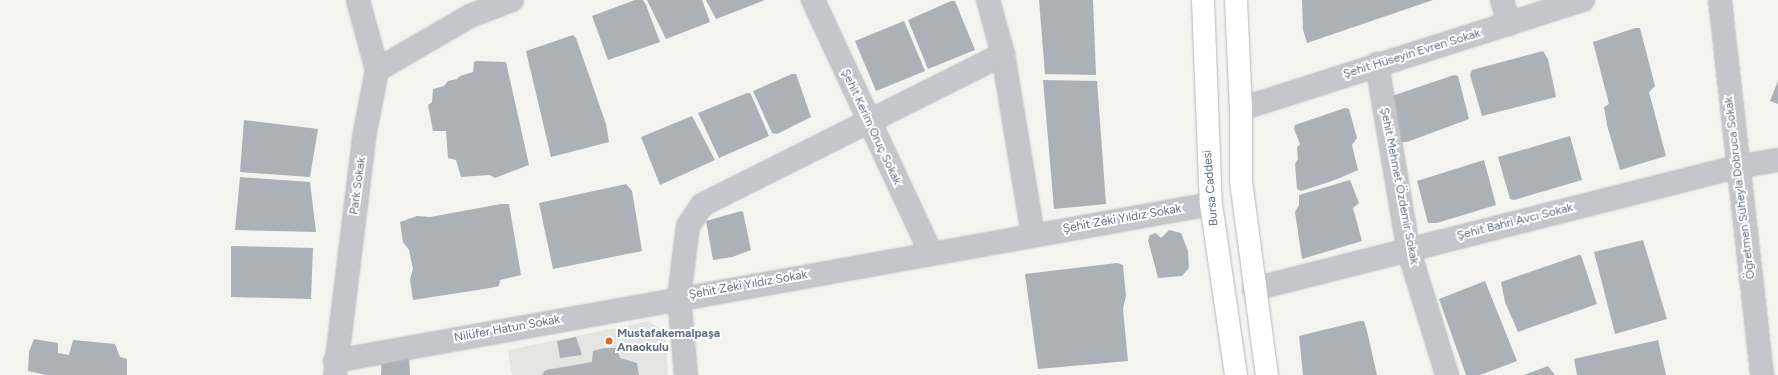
<!DOCTYPE html>
<html>
<head>
<meta charset="utf-8">
<style>
  body { margin:0 }
  #map { position:relative; width:1778px; height:375px; overflow:hidden; background:#f3f4f0; font-family:Figtree,sans-serif }
  div>[style] { position:absolute }
  .built>* { inset:0; background:#e4e4e3 }
  .building>* { inset:0; background:#acb1b8 }
  .roads { filter:drop-shadow(0 0 1px #b4b7bc) drop-shadow(0 0 1px #b4b7bc) }
  .minor>* { height:22px; margin:-11px; padding:0 11px; transform-origin:11px; border-radius:11px; background:#c4c6ca }
  .major>* { height:22px; margin:-11px; padding:0 11px; transform-origin:11px; border-radius:11px; background:#fff }
  .dots>* { width:11px; height:11px; translate:-50% -50%; box-sizing:border-box; border:2px solid #fff; border-radius:50% }
  span { translate:-50% -50%; white-space:nowrap; text-align:center; line-height:1.15; -webkit-text-stroke:4px #fff; paint-order:stroke }
  .street-label { font-size:12px; color:#636f81 }
  .poi-label { font-size:12px; color:#636f81; font-weight:700 }
  .left { translate:0 -50%; text-align:left }
</style>
</head>
<body>
<div id="map">
  <div class="built">
    <i style="clip-path:polygon(649px 321px,665px 332px,668px 375px,512px 375px,508px 350px)"></i>
  </div>
  <div class="building">
    <i style="clip-path:polygon(635px 0,643px 0,646px 5px,660px 42px,608px 60px,592px 16px)"></i>
    <i style="clip-path:polygon(647px 0,702px 0,710px 22px,666px 39px)"></i>
    <i style="clip-path:polygon(706px 0,765px 0,716px 19px)"></i>
    <i style="clip-path:polygon(1039px 0,1093px 0,1096px 75px,1045px 74px)"></i>
    <i style="clip-path:polygon(1302px 0,1433px 0,1307px 43px,1303px 30px)"></i>
    <i style="clip-path:polygon(951px 1px,955px 1px,975px 50px,928px 69px,908px 20px)"></i>
    <i style="clip-path:polygon(904px 21px,925px 71px,876px 91px,855px 41px)"></i>
    <i style="clip-path:polygon(1635px 28px,1640px 28px,1655px 86px,1649px 92px,1666px 156px,1620px 170px,1607px 125px,1604px 107px,1609px 104px,1593px 42px)"></i>
    <i style="clip-path:polygon(573px 35px,576px 38px,606px 124px,609px 142px,551px 157px,526px 51px)"></i>
    <i style="clip-path:polygon(1543px 51px,1548px 59px,1556px 97px,1482px 116px,1470px 75px,1472px 70px)"></i>
    <i style="clip-path:polygon(476px 61px,506px 62px,529px 165px,495px 178px,490px 175px,461px 177px,456px 160px,448px 158px,446px 131px,433px 131px,428px 105px,432px 102px,433px 89px,444px 86px,448px 81px,457px 79px,460px 76px,473px 72px,474px 62px)"></i>
    <i style="clip-path:polygon(792px 74px,796px 74px,811px 117px,777px 134px,772px 133px,753px 91px)"></i>
    <i style="clip-path:polygon(1454px 75px,1458px 76px,1469px 119px,1407px 142px,1400px 142px,1389px 97px)"></i>
    <i style="clip-path:polygon(1043px 80px,1097px 81px,1106px 204px,1054px 209px)"></i>
    <i style="clip-path:polygon(1778px 81px,1778px 104px,1770px 101px)"></i>
    <i style="clip-path:polygon(747px 93px,750px 93px,753px 99px,769px 136px,719px 158px,698px 113px)"></i>
    <i style="clip-path:polygon(1345px 108px,1349px 109px,1357px 138px,1352px 145px,1358px 170px,1335px 180px,1301px 191px,1297px 189px,1295px 164px,1298px 159px,1297px 148px,1300px 144px,1294px 129px,1295px 125px)"></i>
    <i style="clip-path:polygon(692px 116px,715px 160px,660px 185px,641px 137px)"></i>
    <i style="clip-path:polygon(244px 120px,318px 129px,310px 177px,240px 172px)"></i>
    <i style="clip-path:polygon(1570px 136px,1582px 180px,1514px 200px,1510px 199px,1498px 157px)"></i>
    <i style="clip-path:polygon(1484px 160px,1496px 205px,1437px 223px,1428px 223px,1417px 181px)"></i>
    <i style="clip-path:polygon(240px 177px,310px 182px,316px 232px,235px 230px)"></i>
    <i style="clip-path:polygon(1350px 180px,1359px 203px,1353px 208px,1362px 241px,1302px 259px,1295px 212px,1299px 205px,1299px 195px)"></i>
    <i style="clip-path:polygon(626px 184px,632px 191px,642px 251px,553px 269px,539px 203px)"></i>
    <i style="clip-path:polygon(501px 204px,509px 204px,521px 275px,500px 280px,499px 286px,490px 288px,413px 300px,410px 279px,413px 269px,409px 250px,403px 242px,400px 222px,417px 216px,430px 217px)"></i>
    <i style="clip-path:polygon(741px 211px,743px 212px,751px 250px,732px 257px,713px 260px,706px 221px)"></i>
    <i style="clip-path:polygon(1169px 230px,1181px 233px,1188px 251px,1189px 268px,1182px 276px,1158px 278px,1148px 240px,1150px 235px,1156px 233px,1161px 238px)"></i>
    <i style="clip-path:polygon(1643px 240px,1667px 319px,1615px 334px,1594px 252px)"></i>
    <i style="clip-path:polygon(231px 246px,313px 248px,311px 299px,231px 297px)"></i>
    <i style="clip-path:polygon(1579px 255px,1581px 255px,1597px 304px,1518px 332px,1505px 302px,1501px 282px)"></i>
    <i style="clip-path:polygon(1117px 263px,1123px 265px,1124px 276px,1126px 296px,1123px 309px,1128px 361px,1038px 369px,1025px 274px)"></i>
    <i style="clip-path:polygon(1485px 281px,1517px 361px,1480px 375px,1466px 375px,1439px 299px)"></i>
    <i style="clip-path:polygon(1360px 321px,1364px 321px,1367px 331px,1377px 375px,1303px 375px,1299px 336px)"></i>
    <i style="clip-path:polygon(576px 337px,582px 355px,560px 358px,557px 341px)"></i>
    <i style="clip-path:polygon(34px 339px,58px 343px,58px 353px,69px 355px,73px 340px,115px 344px,120px 357px,127px 359px,127px 375px,47px 375px,28px 371px,29px 352px)"></i>
    <i style="clip-path:polygon(1658px 340px,1666px 375px,1577px 375px,1574px 359px)"></i>
    <i style="clip-path:polygon(604px 348px,617px 348px,620px 358px,637px 363px,639px 375px,541px 375px,546px 370px,592px 362px,593px 351px)"></i>
    <i style="clip-path:polygon(409px 353px,410px 375px,381px 375px,382px 356px)"></i>
    <i style="clip-path:polygon(1548px 366px,1555px 375px,1524px 375px)"></i>
  </div>
  <div class="roads">
    <div class="minor">
      <i style="left:813px;top:0;width:279px;rotate:65deg"></i>
      <i style="left:988px;top:0;width:56px;rotate:74.5deg"></i>
      <i style="left:1003px;top:54px;width:183px;rotate:80.6deg"></i>
      <i style="left:1502px;top:0;width:25px;rotate:74deg"></i>
      <i style="left:1720px;top:0;width:377px;rotate:83.6deg"></i>
      <i style="left:1377px;top:64px;width:187px;rotate:80.4deg"></i>
      <i style="left:1408px;top:248px;width:133px;rotate:72.9deg"></i>
      <i style="left:377px;top:70px;width:108px;rotate:-30.1deg"></i>
      <i style="left:470px;top:16px;width:45px;rotate:-20.9deg"></i>
      <i style="left:1241px;top:109px;width:359px;rotate:-17.7deg"></i>
      <i style="left:1254px;top:289px;width:498px;rotate:-14.2deg"></i>
      <i style="left:1737px;top:167px;width:42px;rotate:-9.7deg"></i>
      <i style="left:335px;top:361px;width:890px;rotate:-10.16deg"></i>
      <i style="left:335px;top:375px;width:245px;rotate:-83deg"></i>
      <i style="left:365px;top:132px;width:63px;rotate:-79deg"></i>
      <i style="left:377px;top:70px;width:73px;rotate:-105.2deg"></i>
      <i style="left:686px;top:375px;width:78px;rotate:-95.1deg"></i>
      <i style="left:679px;top:297px;width:72px;rotate:-82.8deg"></i>
      <i style="left:688px;top:226px;width:25px;rotate:-56deg"></i>
      <i style="left:702px;top:205px;width:337px;rotate:-26.6deg"></i>
    </div>
    <div class="major">
      <i style="left:1203px;top:0;width:204px;rotate:87.8deg"></i>
      <i style="left:1211px;top:204px;width:173px;rotate:81.7deg"></i>
      <i style="left:1236px;top:0;width:109px;rotate:87.4deg"></i>
      <i style="left:1241px;top:109px;width:72px;rotate:90deg"></i>
      <i style="left:1241px;top:181px;width:196px;rotate:82.4deg"></i>
    </div>
  </div>
  <div class="dots">
    <i style="left:609px;top:341px;background:#e16a22"></i>
  </div>
  <div class="street-label">
    <span style="left:1412px;top:54px;rotate:-17deg">Şehit Hüseyin Evren Sokak</span>
    <span style="left:871px;top:127px;rotate:65deg">Şehit Kerim Oruç Sokak</span>
    <span style="left:358px;top:186px;rotate:-82deg">Park Sokak</span>
    <span style="left:1399px;top:186px;rotate:79deg">Şehit Mehmet Özdemir Sokak</span>
    <span style="left:1211px;top:188px;rotate:-95deg">Bursa Caddesi</span>
    <span style="left:1740px;top:188px;rotate:-97deg">Öğretmen Süheyla Dobruca Sokak</span>
    <span style="left:1122px;top:219px;rotate:-10deg">Şehit Zeki Yıldız Sokak</span>
    <span style="left:1515px;top:222px;rotate:-14deg">Şehit Bahri Avcı Sokak</span>
    <span style="left:748px;top:285px;rotate:-10deg">Şehit Zeki Yıldız Sokak</span>
    <span style="left:507px;top:329px;rotate:-10deg">Nilüfer Hatun Sokak</span>
  </div>
  <div class="poi-label">
    <span class="left" style="left:617px;top:341px">Mustafakemalpaşa<br>Anaokulu</span>
  </div>
</div>
</body>
</html>
